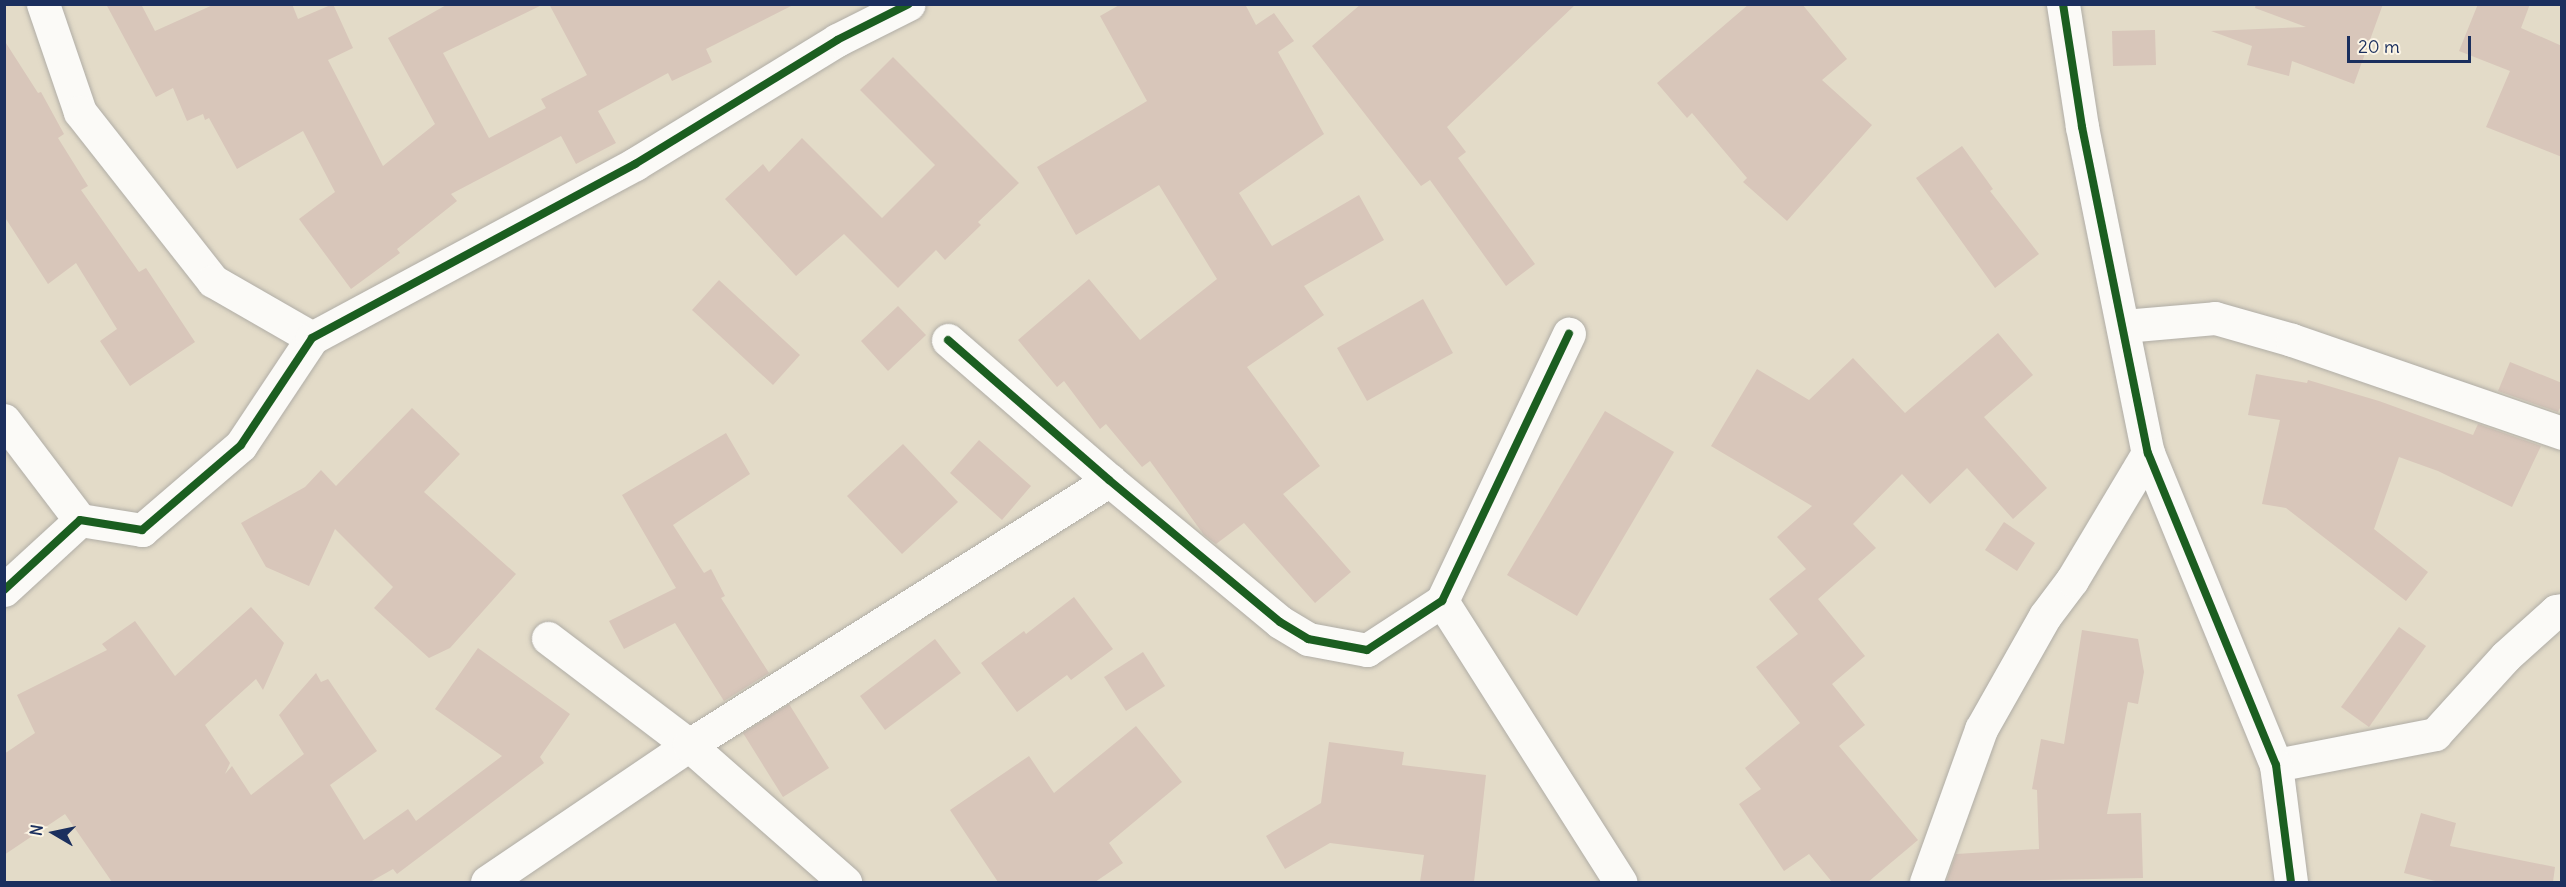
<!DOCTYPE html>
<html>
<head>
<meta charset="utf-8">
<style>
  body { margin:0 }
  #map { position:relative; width:2566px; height:887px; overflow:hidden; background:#e3dbc8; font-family:Delius,sans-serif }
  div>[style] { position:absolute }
  .building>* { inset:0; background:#d8c6ba }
  .roads { filter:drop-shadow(0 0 2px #b0ada6) drop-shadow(0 0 2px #b0ada6) }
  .minor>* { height:33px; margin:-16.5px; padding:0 16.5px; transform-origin:16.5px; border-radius:16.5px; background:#fbfaf7 }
  .tertiary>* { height:33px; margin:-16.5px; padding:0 16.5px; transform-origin:16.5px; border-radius:16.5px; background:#fbfaf7 }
  .cycleway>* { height:8px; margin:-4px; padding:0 4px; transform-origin:4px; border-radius:4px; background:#1b5e20 }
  span { translate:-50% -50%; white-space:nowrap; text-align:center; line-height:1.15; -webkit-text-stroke:5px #fcf5e5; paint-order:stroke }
  .frame { position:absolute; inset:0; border:6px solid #1b2f5e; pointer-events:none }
  .north { position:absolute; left:24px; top:803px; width:60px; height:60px; -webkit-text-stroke:4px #fcf5e5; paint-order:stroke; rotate:279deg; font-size:16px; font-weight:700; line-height:24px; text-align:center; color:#1b2f5e }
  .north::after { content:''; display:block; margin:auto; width:21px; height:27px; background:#1b2f5e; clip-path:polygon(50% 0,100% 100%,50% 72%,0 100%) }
  .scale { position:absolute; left:2347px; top:36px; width:124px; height:27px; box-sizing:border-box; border:3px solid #1b2f5e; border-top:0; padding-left:8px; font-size:18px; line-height:21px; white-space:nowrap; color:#1b2f5e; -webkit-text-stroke:4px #fcf5e5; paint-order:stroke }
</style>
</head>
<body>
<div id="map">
  <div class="building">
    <i style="clip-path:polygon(106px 4px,141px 4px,155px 31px,215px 4px,292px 4px,298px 19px,333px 4px,353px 48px,328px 60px,383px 166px,435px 124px,388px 38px,448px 4px,544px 4px,443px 53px,489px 138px,546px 108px,541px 99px,587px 75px,549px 4px,795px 4px,706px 49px,712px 62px,672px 81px,668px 73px,598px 111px,616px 143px,576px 164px,561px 136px,451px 194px,457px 201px,397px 249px,400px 253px,351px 289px,299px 219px,335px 192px,303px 131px,237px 169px,209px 118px,205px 120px,203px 114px,187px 121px,173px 88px,156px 97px)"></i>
    <i style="clip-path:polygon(1121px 4px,1245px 4px,1256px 25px,1274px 13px,1294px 41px,1278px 52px,1324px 134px,1239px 193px,1272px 246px,1359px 195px,1384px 240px,1304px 286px,1324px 315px,1247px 367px,1320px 466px,1283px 494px,1351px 572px,1315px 603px,1244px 523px,1216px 544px,1204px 535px,1150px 461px,1142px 467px,1106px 424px,1100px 429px,1064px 381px,1057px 387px,1018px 340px,1089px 279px,1140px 340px,1217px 279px,1159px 185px,1076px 235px,1037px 167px,1147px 101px,1100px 16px)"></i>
    <i style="clip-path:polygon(1361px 4px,1576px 4px,1447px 127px,1466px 152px,1458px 158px,1535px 264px,1506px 286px,1430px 180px,1421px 186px,1312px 46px)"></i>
    <i style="clip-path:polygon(1749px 4px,1802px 4px,1847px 59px,1822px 80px,1872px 125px,1787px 221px,1743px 182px,1747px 178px,1692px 113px,1687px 118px,1657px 83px)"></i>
    <i style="clip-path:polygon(2256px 4px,2383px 4px,2354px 84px,2292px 61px,2289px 76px,2247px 65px,2252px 46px,2211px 31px,2306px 27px,2255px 8px)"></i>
    <i style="clip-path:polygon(2478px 4px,2530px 4px,2521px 28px,2562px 46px,2562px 157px,2486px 127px,2510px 71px,2459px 51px)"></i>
    <i style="clip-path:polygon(2155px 30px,2156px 65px,2113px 66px,2112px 31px)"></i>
    <i style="clip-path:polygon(4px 40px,38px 93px,41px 92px,64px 134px,58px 138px,88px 186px,81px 190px,139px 272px,146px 268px,195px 342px,130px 386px,100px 341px,117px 329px,76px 263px,48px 284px,4px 216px)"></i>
    <i style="clip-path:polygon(893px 57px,1019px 183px,978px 222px,981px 225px,945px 260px,936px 250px,898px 288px,844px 234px,796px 276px,725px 199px,763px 164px,769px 172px,802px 138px,882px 218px,935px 165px,860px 90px)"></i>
    <i style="clip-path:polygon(1962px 146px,1993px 189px,1990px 191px,2039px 254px,1995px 288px,1916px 178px)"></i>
    <i style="clip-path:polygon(719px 280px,800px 355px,773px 385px,692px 310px)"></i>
    <i style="clip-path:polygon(1423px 299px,1453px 353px,1367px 401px,1337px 348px)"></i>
    <i style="clip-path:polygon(898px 306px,926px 335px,888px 371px,861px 341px)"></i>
    <i style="clip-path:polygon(1998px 333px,2033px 375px,1984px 417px,2047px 488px,2013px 519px,1967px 468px,1930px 504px,1902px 474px,1853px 524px,1876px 548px,1818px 599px,1865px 656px,1832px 684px,1865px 725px,1839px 746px,1918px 840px,1868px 882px,1832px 882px,1809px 854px,1784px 871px,1739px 804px,1761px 789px,1745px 768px,1800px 723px,1756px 667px,1798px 634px,1769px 599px,1806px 569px,1777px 537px,1812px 506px,1711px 446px,1757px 369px,1809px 400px,1853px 358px,1905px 413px)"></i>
    <i style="clip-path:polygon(2510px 362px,2562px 383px,2562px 404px,2558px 412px,2498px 391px)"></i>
    <i style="clip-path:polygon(2256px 374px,2307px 383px,2308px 380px,2379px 401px,2473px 435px,2478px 424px,2541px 446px,2512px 507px,2438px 471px,2399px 457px,2374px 529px,2428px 572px,2406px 601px,2286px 508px,2262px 504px,2280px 420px,2248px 415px)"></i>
    <i style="clip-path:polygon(412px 408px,460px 454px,424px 492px,516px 574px,450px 648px,429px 658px,374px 608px,393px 587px,335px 529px,309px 586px,266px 567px,241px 523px,305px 487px,321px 470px,336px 486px)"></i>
    <i style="clip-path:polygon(1605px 411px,1674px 452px,1577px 616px,1507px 575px)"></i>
    <i style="clip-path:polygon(726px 433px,750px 474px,673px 525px,704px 573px,711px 569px,725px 596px,721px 598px,769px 673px,724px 701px,675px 623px,624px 649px,609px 621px,676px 588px,622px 495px)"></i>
    <i style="clip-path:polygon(979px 440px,1031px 486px,1002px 520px,950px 473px)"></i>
    <i style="clip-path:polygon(903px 444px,958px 502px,902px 554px,847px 496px)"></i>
    <i style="clip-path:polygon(2004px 522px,2035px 543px,2017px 571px,1985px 550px)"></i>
    <i style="clip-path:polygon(1074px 597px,1113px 649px,1071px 680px,1067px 675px,1017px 712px,981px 663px,1024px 631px,1026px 634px)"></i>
    <i style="clip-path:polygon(251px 607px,284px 643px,263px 690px,256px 679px,205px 725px,230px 763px,225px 774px,232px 766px,251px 795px,304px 754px,279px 715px,316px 673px,321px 682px,328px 679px,377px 751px,330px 785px,364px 840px,408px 809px,416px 821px,502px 756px,435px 709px,478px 648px,570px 714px,540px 757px,544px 763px,397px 874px,393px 869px,370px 882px,112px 882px,65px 814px,4px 855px,4px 754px,35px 733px,17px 695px,107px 650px,102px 644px,135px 621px,175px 676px)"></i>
    <i style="clip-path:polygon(2399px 627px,2426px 646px,2369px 727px,2341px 707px)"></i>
    <i style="clip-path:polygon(2082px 630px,2138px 639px,2144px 672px,2138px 704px,2128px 702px,2107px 814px,2141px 813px,2143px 878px,1946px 882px,1956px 854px,2039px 849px,2037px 790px,2032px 789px,2041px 739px,2064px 744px)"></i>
    <i style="clip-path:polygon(935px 639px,961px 673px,885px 730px,860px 696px)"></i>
    <i style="clip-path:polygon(1143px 652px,1165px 686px,1126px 711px,1104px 677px)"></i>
    <i style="clip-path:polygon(789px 704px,829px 768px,783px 797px,743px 733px)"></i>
    <i style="clip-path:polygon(1136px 726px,1182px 782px,1109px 843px,1123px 863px,1095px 882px,998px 882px,950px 810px,1029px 756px,1054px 793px)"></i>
    <i style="clip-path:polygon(1329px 742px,1404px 752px,1402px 765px,1486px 775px,1474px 882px,1420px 882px,1424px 855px,1330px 843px,1285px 869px,1266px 836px,1321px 803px)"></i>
    <i style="clip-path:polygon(2421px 813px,2456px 823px,2450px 846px,2555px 867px,2553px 882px,2439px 882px,2404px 873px)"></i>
  </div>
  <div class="roads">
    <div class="minor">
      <i style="left:43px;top:4px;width:114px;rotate:71.1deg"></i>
      <i style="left:80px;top:112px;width:215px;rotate:51.8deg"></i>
      <i style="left:213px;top:281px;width:114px;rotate:29.9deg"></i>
      <i style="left:2063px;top:4px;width:124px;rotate:81.2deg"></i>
      <i style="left:2082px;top:127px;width:333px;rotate:78.6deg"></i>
      <i style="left:2148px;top:453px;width:337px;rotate:67.7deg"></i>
      <i style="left:2276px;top:765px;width:162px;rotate:-11deg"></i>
      <i style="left:2435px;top:734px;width:105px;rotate:-47.7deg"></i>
      <i style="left:2506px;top:656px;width:67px;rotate:-42deg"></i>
      <i style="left:2556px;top:611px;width:6px;rotate:-9deg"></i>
      <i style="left:2124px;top:326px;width:91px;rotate:-5deg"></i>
      <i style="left:2215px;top:318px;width:80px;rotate:15.9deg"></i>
      <i style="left:2292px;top:340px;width:286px;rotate:19deg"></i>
      <i style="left:948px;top:340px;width:213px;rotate:41deg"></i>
      <i style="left:1109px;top:480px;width:222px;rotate:39.7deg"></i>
      <i style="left:1280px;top:622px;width:33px;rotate:31deg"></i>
      <i style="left:1308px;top:639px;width:60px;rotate:10.6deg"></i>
      <i style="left:1367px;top:650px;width:90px;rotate:-33.2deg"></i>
      <i style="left:1442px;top:601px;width:296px;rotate:-64.6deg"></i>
      <i style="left:4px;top:420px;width:126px;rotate:52.8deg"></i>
      <i style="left:4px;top:590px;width:103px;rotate:-42.6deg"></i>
      <i style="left:80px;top:520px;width:63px;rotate:9.2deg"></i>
      <i style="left:142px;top:530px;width:130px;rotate:-40.6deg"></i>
      <i style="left:241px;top:445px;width:128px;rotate:-56.4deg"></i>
      <i style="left:312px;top:338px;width:367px;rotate:-28.3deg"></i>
      <i style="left:635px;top:164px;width:237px;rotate:-31.5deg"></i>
      <i style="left:837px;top:40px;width:80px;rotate:-26.6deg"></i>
      <i style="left:1442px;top:601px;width:333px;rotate:57.6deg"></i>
      <i style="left:548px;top:638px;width:177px;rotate:37.2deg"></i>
      <i style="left:689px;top:745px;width:208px;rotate:41.3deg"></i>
      <i style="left:487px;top:882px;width:244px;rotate:-34.1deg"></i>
      <i style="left:689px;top:745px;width:497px;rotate:-32.2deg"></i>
      <i style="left:1926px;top:882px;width:163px;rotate:-70.2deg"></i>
      <i style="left:1981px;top:729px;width:130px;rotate:-60.5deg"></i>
      <i style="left:2045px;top:616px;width:45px;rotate:-53.1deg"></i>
      <i style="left:2072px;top:580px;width:148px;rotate:-59.1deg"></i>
    </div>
    <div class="tertiary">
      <i style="left:2276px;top:765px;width:118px;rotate:82.7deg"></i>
    </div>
  </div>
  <div class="cycleway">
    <i style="left:2063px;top:4px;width:124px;rotate:81.2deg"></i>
    <i style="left:2082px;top:127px;width:333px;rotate:78.6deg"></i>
    <i style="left:2148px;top:453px;width:337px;rotate:67.7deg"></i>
    <i style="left:2276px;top:765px;width:118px;rotate:82.7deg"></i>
    <i style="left:948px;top:340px;width:213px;rotate:41deg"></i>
    <i style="left:1109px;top:480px;width:222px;rotate:39.7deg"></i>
    <i style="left:1280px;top:622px;width:33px;rotate:31deg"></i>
    <i style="left:1308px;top:639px;width:60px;rotate:10.6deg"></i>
    <i style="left:1367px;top:650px;width:90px;rotate:-33.2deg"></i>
    <i style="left:1442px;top:601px;width:296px;rotate:-64.6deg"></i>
    <i style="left:4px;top:590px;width:103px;rotate:-42.6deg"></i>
    <i style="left:80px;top:520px;width:63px;rotate:9.2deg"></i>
    <i style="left:142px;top:530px;width:130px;rotate:-40.6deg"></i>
    <i style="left:241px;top:445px;width:128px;rotate:-56.4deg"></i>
    <i style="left:312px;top:338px;width:367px;rotate:-28.3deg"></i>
    <i style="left:635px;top:164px;width:237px;rotate:-31.5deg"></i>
    <i style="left:837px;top:40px;width:80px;rotate:-26.6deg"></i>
  </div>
  <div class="frame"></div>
  <div class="north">N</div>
  <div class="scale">20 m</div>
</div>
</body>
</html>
